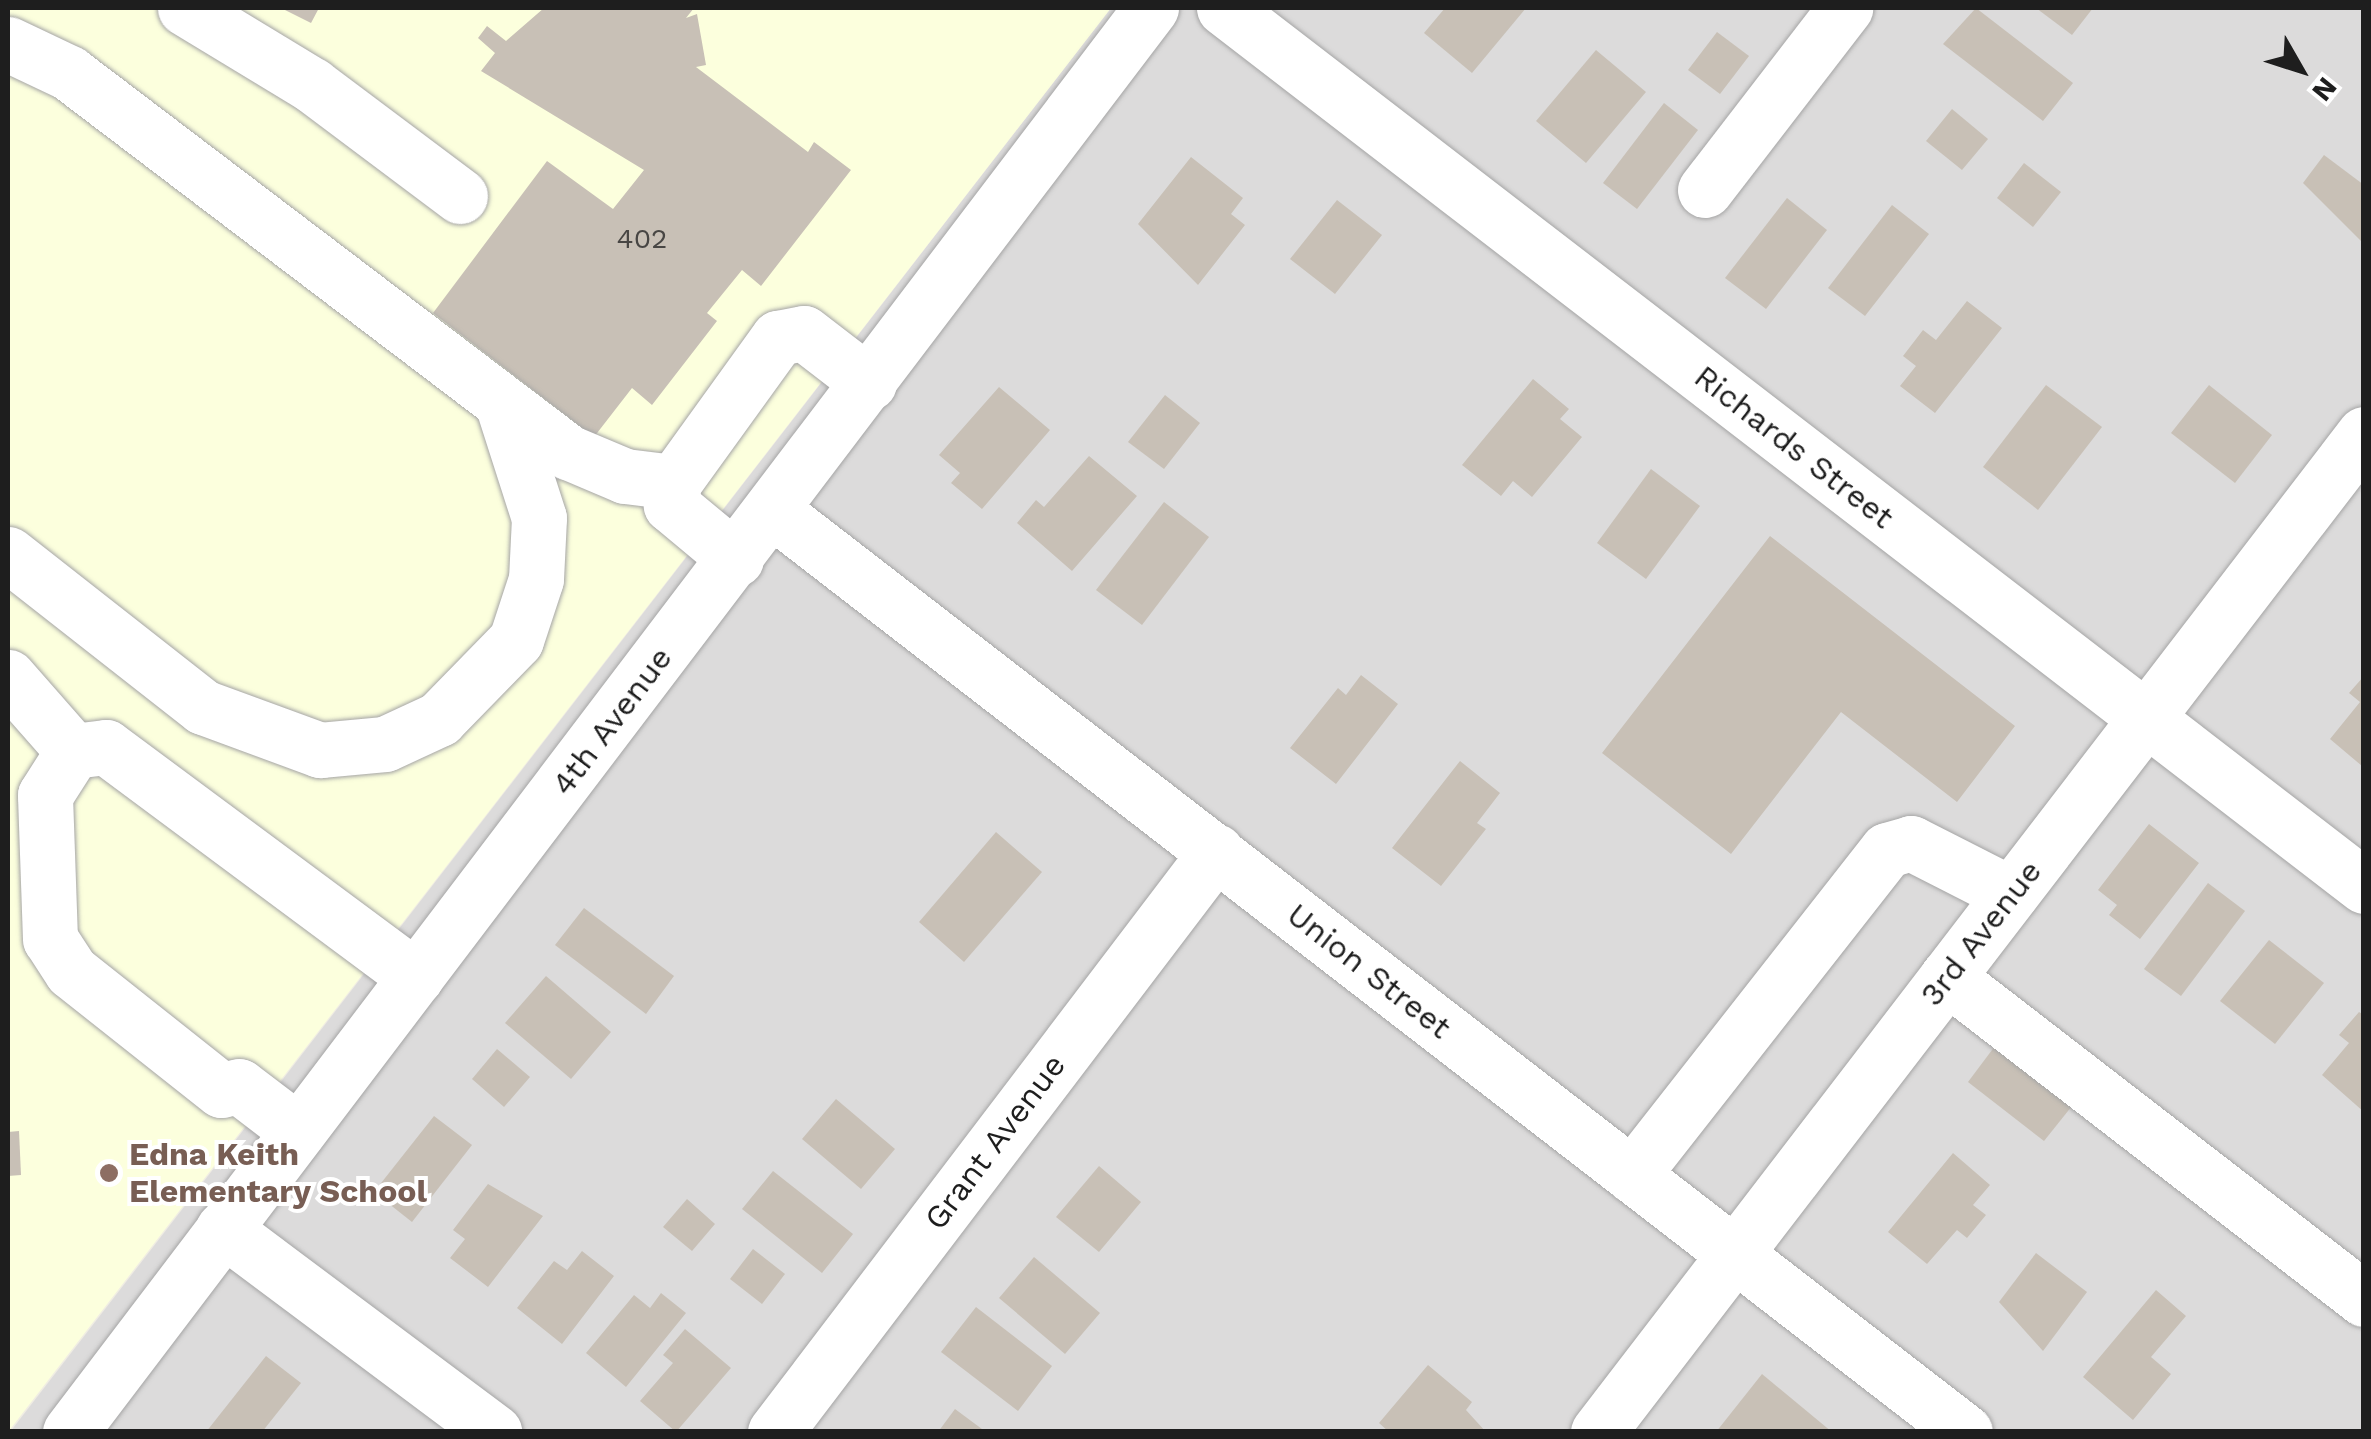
<!DOCTYPE html>
<html>
<head>
<meta charset="utf-8">
<style>
  body { margin:0 }
  #map { position:relative; width:2371px; height:1439px; overflow:hidden; background:#f0ede3; font-family:"Work Sans",sans-serif }
  div>[style] { position:absolute }
  .residential>* { inset:0; background:#dcdbdb }
  .education>* { inset:0; background:#fcffdd }
  .building>* { inset:0; background:#c8c0b6 }
  .roads { filter:drop-shadow(0 0 2px #a5a5a5) drop-shadow(0 0 2px #a5a5a5) }
  .minor>* { height:55px; margin:-27.5px; padding:0 27.5px; transform-origin:27.5px; border-radius:27.5px; background:#fff }
  .dots>* { width:28px; height:28px; translate:-50% -50%; box-sizing:border-box; border:5px solid #fff; border-radius:50% }
  span { translate:-50% -50%; white-space:nowrap; text-align:center; line-height:1.15; -webkit-text-stroke:8px #fff; paint-order:stroke }
  .number-label { font-size:28px; color:#484644 }
  .number-label span { -webkit-text-stroke-width:0 }
  .street-label { font-size:32px; color:#1e1e1e }
  .education-label { font-size:32px; color:#785e54; font-weight:700 }
  .left { translate:0 -50%; text-align:left }
  .frame { position:absolute; inset:0; border:10px solid #1e1e1e; pointer-events:none }
  .north { position:absolute; left:2251px; top:20px; width:100px; height:100px; -webkit-text-stroke:8px #fff; paint-order:stroke; rotate:129deg; font-size:28px; font-weight:700; line-height:40px; text-align:center; color:#1e1e1e }
  .north::after { content:''; display:block; margin:auto; width:35px; height:45px; background:#1e1e1e; clip-path:polygon(50% 0,100% 100%,50% 72%,0 100%) }
</style>
</head>
<body>
<div id="map">
  <div class="residential">
    <i style="clip-path:polygon(1111px 8px,2363px 8px,2363px 1431px,10px 1432px)"></i>
  </div>
  <div class="education">
    <i style="clip-path:polygon(8px 8px,1111px 8px,8px 1432px)"></i>
  </div>
  <div class="building">
    <i style="clip-path:polygon(281px 8px,319px 8px,311px 23px)"></i>
    <i style="clip-path:polygon(544px 8px,694px 8px,686px 18px,697px 14px,706px 65px,696px 67px,808px 152px,814px 142px,851px 170px,761px 286px,742px 270px,707px 313px,717px 321px,652px 405px,632px 388px,594px 437px,433px 313px,547px 161px,613px 209px,644px 170px,481px 71px,495px 53px,478px 38px,487px 26px,506px 41px)"></i>
    <i style="clip-path:polygon(1445px 8px,1526px 8px,1472px 73px,1424px 33px)"></i>
    <i style="clip-path:polygon(1976px 8px,2073px 83px,2043px 121px,1943px 44px)"></i>
    <i style="clip-path:polygon(2036px 8px,2093px 8px,2072px 35px)"></i>
    <i style="clip-path:polygon(1717px 32px,1749px 56px,1720px 94px,1688px 70px)"></i>
    <i style="clip-path:polygon(1596px 50px,1646px 92px,1586px 163px,1536px 121px)"></i>
    <i style="clip-path:polygon(1664px 103px,1698px 130px,1637px 209px,1603px 183px)"></i>
    <i style="clip-path:polygon(1952px 109px,1988px 139px,1962px 170px,1926px 141px)"></i>
    <i style="clip-path:polygon(2324px 155px,2364px 185px,2364px 244px,2303px 183px)"></i>
    <i style="clip-path:polygon(1191px 157px,1243px 198px,1231px 214px,1245px 225px,1198px 285px,1138px 224px)"></i>
    <i style="clip-path:polygon(2024px 163px,2061px 192px,2033px 227px,1997px 198px)"></i>
    <i style="clip-path:polygon(1787px 198px,1827px 230px,1766px 309px,1725px 278px)"></i>
    <i style="clip-path:polygon(1337px 200px,1382px 235px,1335px 294px,1290px 259px)"></i>
    <i style="clip-path:polygon(1892px 205px,1929px 234px,1865px 316px,1828px 288px)"></i>
    <i style="clip-path:polygon(1967px 301px,2002px 328px,1935px 413px,1900px 386px,1916px 366px,1903px 356px,1923px 330px,1936px 340px)"></i>
    <i style="clip-path:polygon(1533px 379px,1569px 409px,1560px 419px,1582px 437px,1532px 497px,1513px 481px,1501px 496px,1462px 465px)"></i>
    <i style="clip-path:polygon(2046px 385px,2102px 427px,2038px 510px,1983px 467px)"></i>
    <i style="clip-path:polygon(2209px 385px,2272px 435px,2235px 483px,2171px 433px)"></i>
    <i style="clip-path:polygon(999px 387px,1050px 430px,982px 509px,951px 483px,960px 473px,939px 455px)"></i>
    <i style="clip-path:polygon(1165px 395px,1200px 423px,1164px 469px,1128px 442px)"></i>
    <i style="clip-path:polygon(1089px 456px,1137px 496px,1072px 571px,1017px 523px,1036px 500px,1044px 507px)"></i>
    <i style="clip-path:polygon(1651px 469px,1700px 506px,1646px 579px,1597px 543px)"></i>
    <i style="clip-path:polygon(1164px 502px,1209px 537px,1142px 625px,1096px 590px)"></i>
    <i style="clip-path:polygon(1770px 536px,2015px 726px,1957px 802px,1841px 712px,1731px 854px,1602px 753px)"></i>
    <i style="clip-path:polygon(1361px 675px,1398px 704px,1336px 784px,1290px 748px,1338px 688px,1346px 695px)"></i>
    <i style="clip-path:polygon(2364px 676px,2364px 763px,2362px 766px,2330px 739px,2360px 702px,2349px 693px)"></i>
    <i style="clip-path:polygon(1460px 761px,1500px 793px,1477px 823px,1486px 829px,1441px 886px,1392px 848px)"></i>
    <i style="clip-path:polygon(2149px 824px,2199px 863px,2140px 939px,2109px 915px,2117px 905px,2098px 890px)"></i>
    <i style="clip-path:polygon(996px 832px,1042px 872px,964px 962px,919px 922px)"></i>
    <i style="clip-path:polygon(2208px 883px,2245px 911px,2181px 996px,2144px 969px)"></i>
    <i style="clip-path:polygon(584px 908px,674px 976px,646px 1014px,555px 945px)"></i>
    <i style="clip-path:polygon(2269px 940px,2324px 983px,2275px 1044px,2220px 1001px)"></i>
    <i style="clip-path:polygon(546px 976px,611px 1032px,571px 1079px,505px 1023px)"></i>
    <i style="clip-path:polygon(2359px 1012px,2364px 1015px,2364px 1112px,2322px 1075px,2349px 1043px,2339px 1035px)"></i>
    <i style="clip-path:polygon(1995px 1046px,2072px 1106px,2044px 1141px,1968px 1082px)"></i>
    <i style="clip-path:polygon(497px 1049px,530px 1077px,504px 1107px,472px 1079px)"></i>
    <i style="clip-path:polygon(836px 1099px,895px 1149px,861px 1189px,802px 1139px)"></i>
    <i style="clip-path:polygon(434px 1116px,472px 1145px,412px 1222px,374px 1192px)"></i>
    <i style="clip-path:polygon(19px 1131px,21px 1175px,8px 1176px,8px 1132px)"></i>
    <i style="clip-path:polygon(1953px 1153px,1990px 1185px,1973px 1205px,1986px 1215px,1967px 1238px,1957px 1230px,1927px 1264px,1888px 1232px)"></i>
    <i style="clip-path:polygon(1099px 1166px,1141px 1202px,1099px 1252px,1056px 1217px)"></i>
    <i style="clip-path:polygon(773px 1171px,853px 1234px,822px 1273px,742px 1209px)"></i>
    <i style="clip-path:polygon(488px 1184px,543px 1216px,488px 1287px,450px 1258px,465px 1239px,453px 1230px)"></i>
    <i style="clip-path:polygon(687px 1199px,715px 1224px,692px 1251px,663px 1227px)"></i>
    <i style="clip-path:polygon(753px 1249px,785px 1274px,762px 1304px,730px 1279px)"></i>
    <i style="clip-path:polygon(582px 1251px,614px 1276px,562px 1344px,517px 1308px,554px 1261px,567px 1270px)"></i>
    <i style="clip-path:polygon(2036px 1253px,2087px 1292px,2043px 1351px,1999px 1302px)"></i>
    <i style="clip-path:polygon(1034px 1257px,1100px 1313px,1065px 1354px,999px 1298px)"></i>
    <i style="clip-path:polygon(2156px 1290px,2186px 1316px,2151px 1357px,2171px 1374px,2133px 1420px,2083px 1377px)"></i>
    <i style="clip-path:polygon(661px 1293px,686px 1313px,626px 1387px,586px 1353px,634px 1295px,650px 1308px)"></i>
    <i style="clip-path:polygon(976px 1307px,1052px 1366px,1018px 1411px,941px 1352px)"></i>
    <i style="clip-path:polygon(685px 1329px,731px 1368px,676px 1432px,640px 1401px,673px 1363px,663px 1355px)"></i>
    <i style="clip-path:polygon(266px 1356px,301px 1383px,262px 1432px,206px 1432px)"></i>
    <i style="clip-path:polygon(1428px 1365px,1472px 1402px,1466px 1410px,1486px 1432px,1389px 1432px,1379px 1423px)"></i>
    <i style="clip-path:polygon(1762px 1374px,1832px 1432px,1716px 1432px)"></i>
    <i style="clip-path:polygon(955px 1409px,986px 1432px,938px 1432px)"></i>
  </div>
  <div class="roads">
    <div class="minor">
      <i style="left:185px;top:8px;width:149px;rotate:31.2deg"></i>
      <i style="left:312px;top:85px;width:185px;rotate:36.9deg"></i>
      <i style="left:1224px;top:8px;width:1439px;rotate:37.6deg"></i>
      <i style="left:8px;top:44px;width:68px;rotate:25.4deg"></i>
      <i style="left:69px;top:73px;width:627px;rotate:37.22deg"></i>
      <i style="left:568px;top:452px;width:62px;rotate:22.8deg"></i>
      <i style="left:625px;top:476px;width:49px;rotate:7deg"></i>
      <i style="left:1705px;top:190px;width:230px;rotate:-52.4deg"></i>
      <i style="left:773px;top:511px;width:1506px;rotate:37.69deg"></i>
      <i style="left:8px;top:554px;width:248px;rotate:38.1deg"></i>
      <i style="left:203px;top:707px;width:125px;rotate:20.2deg"></i>
      <i style="left:320px;top:750px;width:65px;rotate:-5.3deg"></i>
      <i style="left:385px;top:744px;width:60px;rotate:-24.8deg"></i>
      <i style="left:439px;top:719px;width:110px;rotate:-45.7deg"></i>
      <i style="left:516px;top:640px;width:64px;rotate:-71.8deg"></i>
      <i style="left:536px;top:579px;width:61px;rotate:-87.2deg"></i>
      <i style="left:539px;top:518px;width:118px;rotate:-107.8deg"></i>
      <i style="left:736px;top:559px;width:85px;rotate:-140.3deg"></i>
      <i style="left:671px;top:505px;width:23px;rotate:-83deg"></i>
      <i style="left:674px;top:482px;width:178px;rotate:-54.2deg"></i>
      <i style="left:778px;top:338px;width:26px;rotate:-11deg"></i>
      <i style="left:804px;top:333px;width:82px;rotate:37.6deg"></i>
      <i style="left:8px;top:677px;width:98px;rotate:48.7deg"></i>
      <i style="left:1947px;top:977px;width:527px;rotate:37.67deg"></i>
      <i style="left:298px;top:1131px;width:74px;rotate:-142.7deg"></i>
      <i style="left:239px;top:1086px;width:18px;rotate:167deg"></i>
      <i style="left:221px;top:1090px;width:191px;rotate:-141.6deg"></i>
      <i style="left:71px;top:971px;width:38px;rotate:-123deg"></i>
      <i style="left:50px;top:939px;width:144px;rotate:-92deg"></i>
      <i style="left:45px;top:795px;width:52px;rotate:-57.5deg"></i>
      <i style="left:73px;top:751px;width:33px;rotate:-7deg"></i>
      <i style="left:106px;top:747px;width:386px;rotate:36.6deg"></i>
      <i style="left:1632px;top:1175px;width:413px;rotate:-51.9deg"></i>
      <i style="left:1887px;top:850px;width:25px;rotate:-16deg"></i>
      <i style="left:1911px;top:843px;width:112px;rotate:27deg"></i>
      <i style="left:223px;top:1229px;width:339px;rotate:36.8deg"></i>
      <i style="left:70px;top:1432px;width:1788px;rotate:-52.8deg"></i>
      <i style="left:775px;top:1432px;width:729px;rotate:-52.75deg"></i>
      <i style="left:1598px;top:1432px;width:1258px;rotate:-52.49deg"></i>
    </div>
  </div>
  <div class="dots">
    <i style="left:109px;top:1173px;background:#8d6e63"></i>
  </div>
  <div class="number-label">
    <span style="left:642px;top:239px">402</span>
  </div>
  <div class="street-label">
    <span style="left:1794px;top:447px;rotate:38deg">Richards Street</span>
    <span style="left:612px;top:721px;rotate:-53deg">4th Avenue</span>
    <span style="left:1981px;top:933px;rotate:-52deg">3rd Avenue</span>
    <span style="left:1369px;top:971px;rotate:38deg">Union Street</span>
    <span style="left:995px;top:1142px;rotate:-53deg">Grant Avenue</span>
  </div>
  <div class="education-label">
    <span class="left" style="left:129px;top:1173px">Edna Keith<br>Elementary School</span>
  </div>
  <div class="frame"></div>
  <div class="north">N</div>
</div>
</body>
</html>
